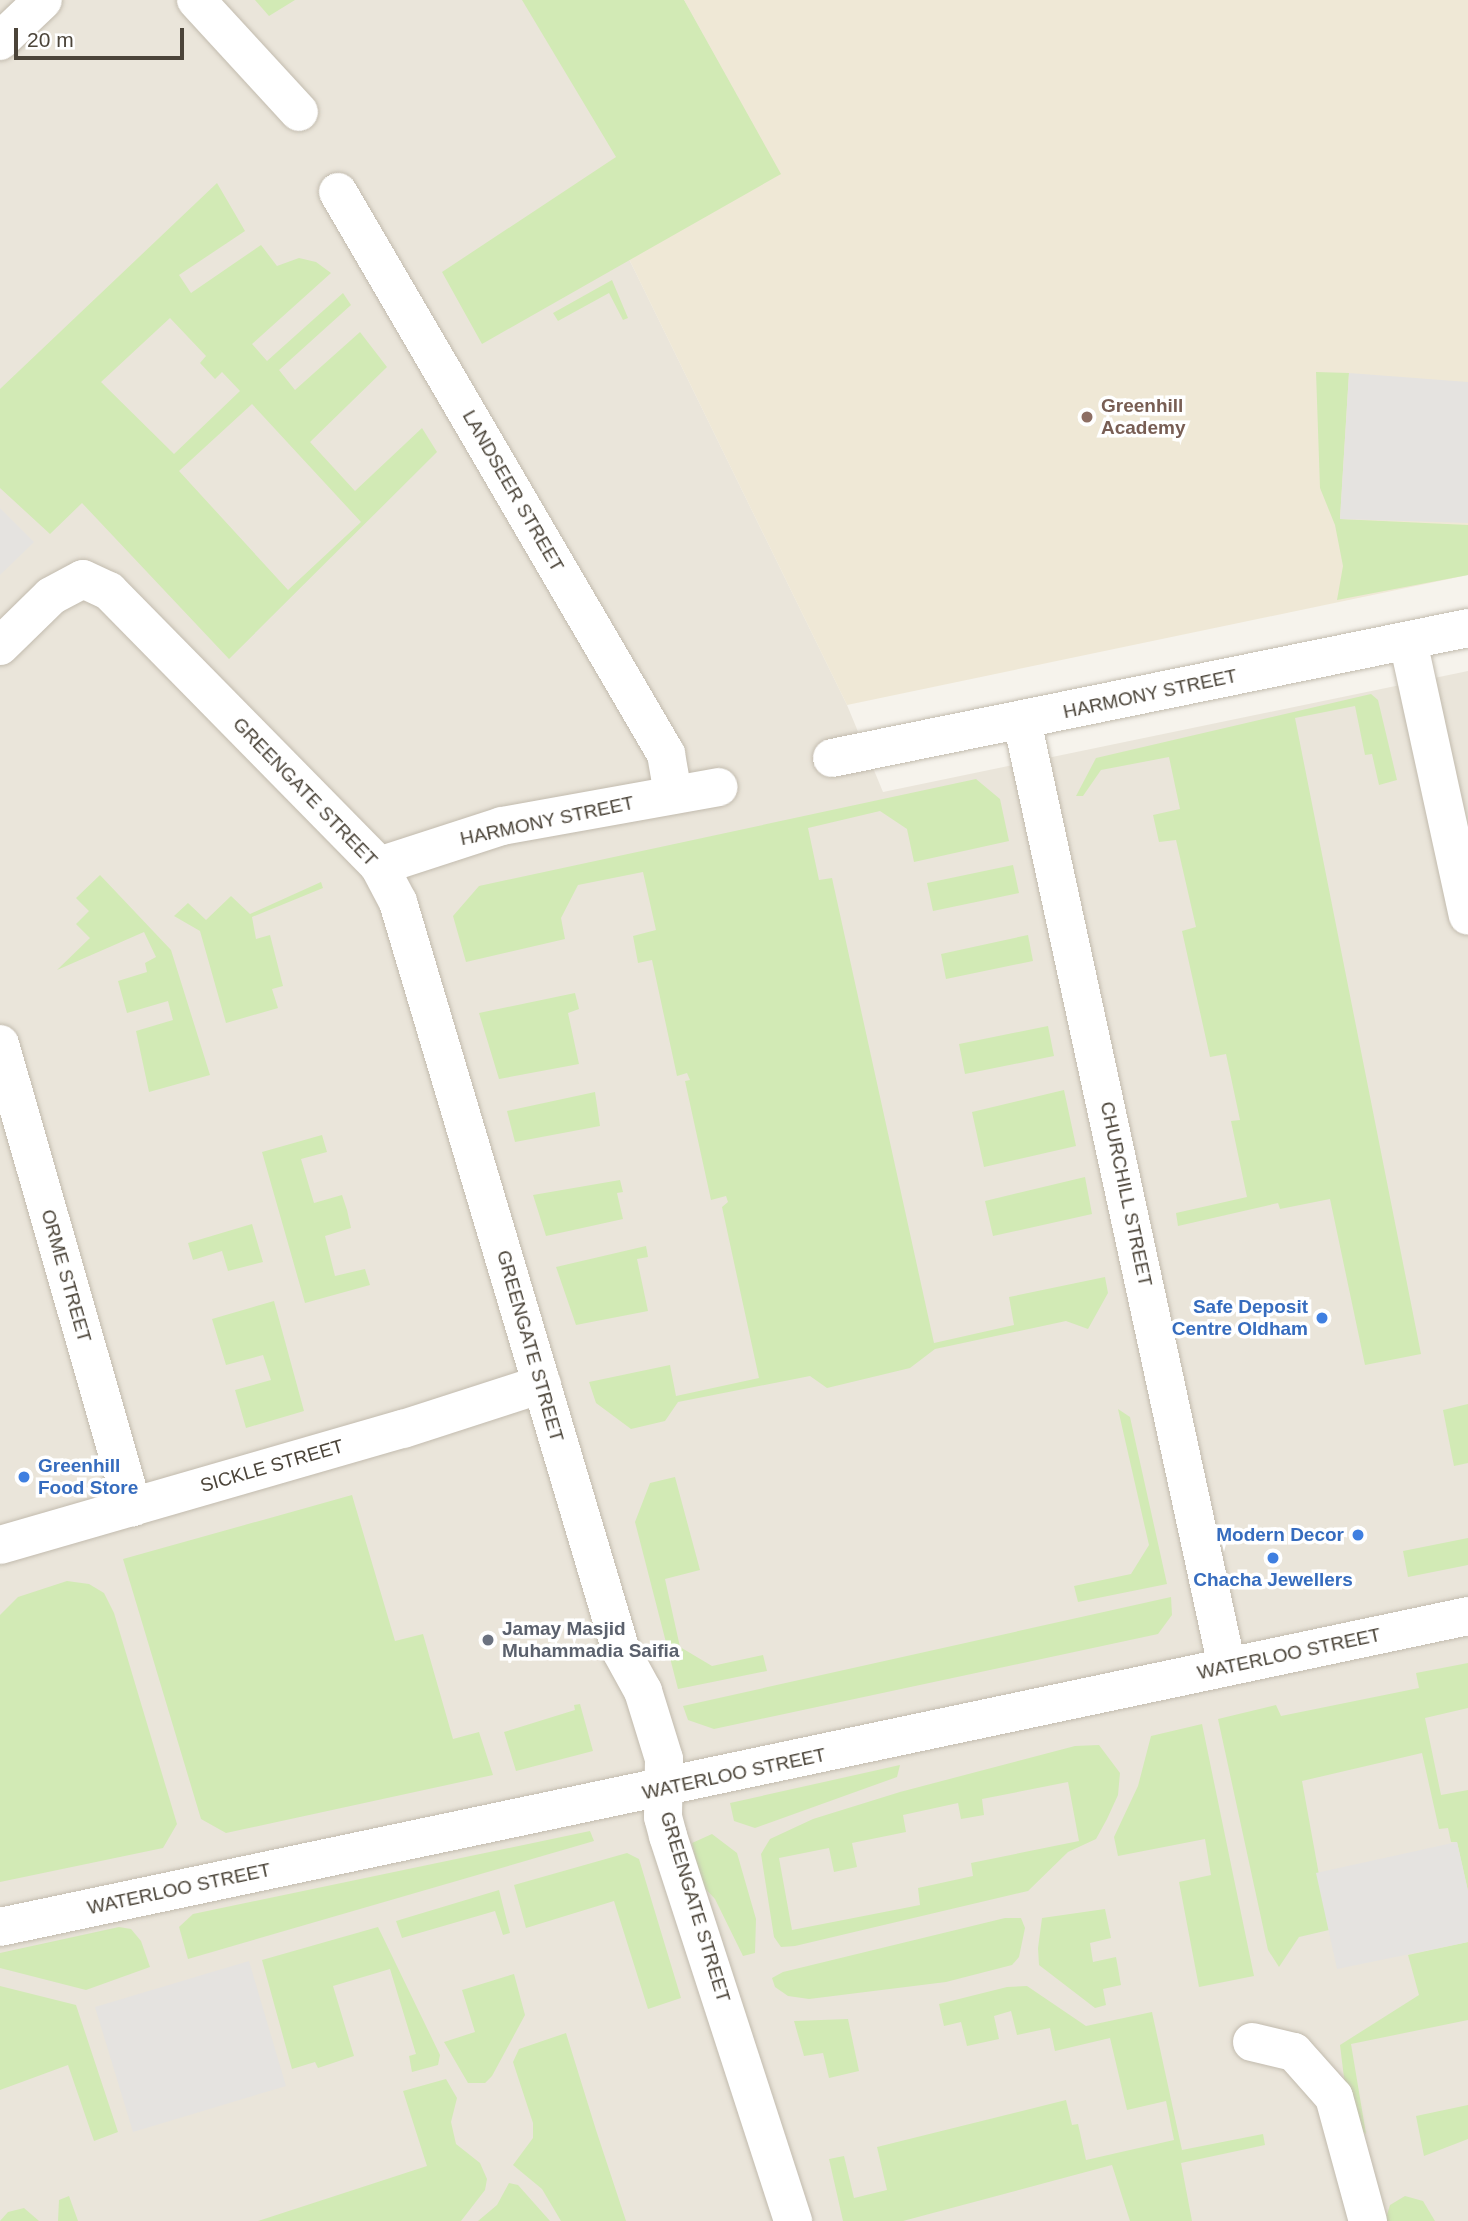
<!DOCTYPE html>
<html>
<head>
<meta charset="utf-8">
<style>
  body { margin:0 }
  #map { position:relative; width:1468px; height:2221px; overflow:hidden; background:#f6f3ec; font-family:Arial,sans-serif }
  div>[style] { position:absolute }
  .residential>* { inset:0; background:#eae5da }
  .education>* { inset:0; background:#efe8d6 }
  .green>* { inset:0; background:#d2eab5 }
  .parking>* { inset:0; background:#e5e3e0 }
  .roads { filter:drop-shadow(0 0 2px #c2bbae) drop-shadow(0 0 2px #c2bbae) }
  .minor>* { height:38px; margin:-19px; padding:0 19px; transform-origin:19px; border-radius:19px; background:#fff }
  .dots>* { width:19px; height:19px; translate:-50% -50%; box-sizing:border-box; border:4px solid #fff; border-radius:50% }
  span { translate:-50% -50%; white-space:nowrap; text-align:center; line-height:1.15; -webkit-text-stroke:7px #fff; paint-order:stroke }
  .education-label { font-size:19px; color:#785e54; font-weight:700 }
  .left { translate:0 -50%; text-align:left }
  .street-label { font-size:19px; color:#4b4439 }
  .shop-label { font-size:19px; color:#366cbe; font-weight:700 }
  .right { translate:-100% -50%; text-align:right }
  .worship-label { font-size:19px; color:#5b616d; font-weight:700 }
  .scale { position:absolute; left:14px; top:28px; width:170px; height:32px; box-sizing:border-box; border:4px solid #4b4439; border-top:0; padding-left:9px; font-size:21px; line-height:24px; white-space:nowrap; color:#4b4439; -webkit-text-stroke:5px #fff; paint-order:stroke }
</style>
</head>
<body>
<div id="map">
  <div class="residential">
    <i style="clip-path:polygon(0 0,684px 0,781px 174px,629px 259px,847px 705px,883px 792px,1468px 671px,1468px 2221px,0 2221px)"></i>
  </div>
  <div class="education">
    <i style="clip-path:polygon(684px 0,1468px 0,1468px 575px,847px 705px,629px 259px,780px 174px)"></i>
  </div>
  <div class="green">
    <i style="clip-path:polygon(255px 0,295px 0,269px 16px)"></i>
    <i style="clip-path:polygon(522px 0,684px 0,781px 174px,482px 344px,442px 272px,616px 157px)"></i>
    <i style="clip-path:polygon(evenodd,217px 183px,245px 231px,179px 275px,191px 293px,261px 245px,277px 266px,299px 258px,316px 262px,331px 273px,252px 344px,267px 361px,343px 293px,351px 305px,279px 370px,295px 390px,360px 332px,387px 367px,310px 442px,355px 491px,422px 428px,437px 452px,229px 659px,82px 503px,50px 534px,0 488px,0 389px,217px 183px,170px 318px,206px 356px,200px 363px,215px 379px,222px 372px,240px 391px,174px 454px,101px 382px,170px 318px,217px 183px,252px 404px,361px 522px,288px 590px,179px 471px,252px 404px)"></i>
    <i style="clip-path:polygon(612px 280px,628px 318px,623px 320px,609px 293px,558px 321px,553px 313px)"></i>
    <i style="clip-path:polygon(1316px 372px,1349px 373px,1340px 519px,1468px 525px,1468px 575px,1337px 600px,1343px 566px,1335px 525px,1320px 488px)"></i>
    <i style="clip-path:polygon(1371px 694px,1378px 700px,1397px 780px,1379px 785px,1372px 754px,1365px 755px,1355px 706px,1295px 718px,1421px 1354px,1365px 1365px,1330px 1199px,1280px 1209px,1278px 1203px,1178px 1226px,1176px 1213px,1247px 1197px,1231px 1121px,1240px 1120px,1226px 1054px,1210px 1057px,1182px 931px,1196px 927px,1176px 840px,1159px 842px,1153px 815px,1180px 809px,1169px 757px,1101px 770px,1083px 796px,1076px 796px,1096px 758px)"></i>
    <i style="clip-path:polygon(976px 779px,1000px 799px,1009px 841px,914px 862px,907px 829px,880px 811px,808px 828px,819px 880px,832px 878px,934px 1343px,1014px 1325px,1009px 1297px,1105px 1277px,1108px 1293px,1088px 1329px,1066px 1321px,935px 1349px,910px 1368px,827px 1388px,810px 1376px,678px 1402px,665px 1421px,631px 1429px,596px 1403px,589px 1382px,670px 1365px,676px 1396px,759px 1378px,722px 1207px,728px 1202px,726px 1196px,711px 1200px,685px 1081px,690px 1080px,687px 1073px,677px 1076px,652px 960px,638px 963px,633px 936px,656px 930px,643px 872px,578px 885px,561px 918px,565px 939px,466px 962px,453px 916px,479px 886px)"></i>
    <i style="clip-path:polygon(1013px 865px,1019px 893px,933px 911px,927px 883px)"></i>
    <i style="clip-path:polygon(100px 875px,171px 950px,210px 1075px,149px 1092px,136px 1031px,173px 1020px,168px 1001px,127px 1013px,118px 981px,147px 972px,145px 963px,156px 957px,144px 932px,57px 970px,90px 938px,76px 924px,89px 911px,76px 898px)"></i>
    <i style="clip-path:polygon(321px 882px,323px 888px,252px 917px,256px 939px,270px 935px,283px 986px,272px 989px,278px 1008px,226px 1023px,200px 931px,174px 916px,188px 903px,206px 920px,231px 896px,250px 914px)"></i>
    <i style="clip-path:polygon(1028px 935px,1033px 961px,946px 979px,941px 954px)"></i>
    <i style="clip-path:polygon(575px 993px,579px 1009px,568px 1013px,579px 1064px,499px 1079px,479px 1013px)"></i>
    <i style="clip-path:polygon(1048px 1026px,1054px 1056px,965px 1074px,959px 1044px)"></i>
    <i style="clip-path:polygon(1064px 1090px,1076px 1146px,984px 1167px,972px 1112px)"></i>
    <i style="clip-path:polygon(595px 1092px,600px 1126px,515px 1142px,507px 1111px)"></i>
    <i style="clip-path:polygon(322px 1135px,327px 1152px,301px 1159px,314px 1203px,342px 1195px,347px 1210px,351px 1228px,325px 1236px,335px 1276px,365px 1269px,370px 1285px,305px 1303px,262px 1152px)"></i>
    <i style="clip-path:polygon(1085px 1177px,1092px 1214px,993px 1236px,985px 1201px)"></i>
    <i style="clip-path:polygon(620px 1180px,623px 1192px,617px 1193px,623px 1219px,546px 1236px,533px 1195px)"></i>
    <i style="clip-path:polygon(252px 1224px,263px 1262px,228px 1271px,222px 1251px,193px 1260px,188px 1243px)"></i>
    <i style="clip-path:polygon(646px 1246px,648px 1257px,637px 1259px,648px 1311px,576px 1325px,556px 1267px)"></i>
    <i style="clip-path:polygon(274px 1301px,304px 1411px,246px 1428px,235px 1390px,271px 1380px,263px 1355px,226px 1365px,212px 1319px)"></i>
    <i style="clip-path:polygon(1468px 1404px,1468px 1463px,1454px 1466px,1443px 1410px)"></i>
    <i style="clip-path:polygon(1118px 1409px,1130px 1417px,1167px 1584px,1078px 1602px,1074px 1586px,1131px 1574px,1149px 1545px)"></i>
    <i style="clip-path:polygon(675px 1477px,700px 1570px,665px 1579px,680px 1647px,712px 1666px,763px 1655px,767px 1671px,678px 1689px,635px 1522px,650px 1483px)"></i>
    <i style="clip-path:polygon(352px 1495px,395px 1641px,423px 1634px,453px 1739px,479px 1732px,493px 1775px,226px 1833px,201px 1819px,123px 1559px)"></i>
    <i style="clip-path:polygon(1468px 1538px,1468px 1565px,1408px 1577px,1403px 1551px)"></i>
    <i style="clip-path:polygon(67px 1581px,89px 1584px,104px 1593px,114px 1613px,177px 1824px,163px 1848px,0 1882px,0 1615px,18px 1597px)"></i>
    <i style="clip-path:polygon(1171px 1597px,1172px 1615px,1158px 1634px,714px 1729px,688px 1720px,683px 1706px)"></i>
    <i style="clip-path:polygon(1468px 1663px,1468px 1708px,1425px 1718px,1441px 1795px,1468px 1790px,1468px 1891px,1457px 1842px,1451px 1842px,1448px 1828px,1439px 1829px,1422px 1753px,1302px 1781px,1329px 1930px,1299px 1937px,1279px 1967px,1268px 1950px,1218px 1719px,1276px 1705px,1281px 1716px,1419px 1688px,1416px 1673px)"></i>
    <i style="clip-path:polygon(580px 1704px,593px 1751px,516px 1771px,504px 1732px,575px 1710px,574px 1705px)"></i>
    <i style="clip-path:polygon(1202px 1724px,1254px 1976px,1199px 1987px,1179px 1882px,1211px 1875px,1205px 1839px,1118px 1856px,1114px 1837px,1138px 1786px,1151px 1736px)"></i>
    <i style="clip-path:polygon(evenodd,1099px 1745px,1120px 1773px,1118px 1795px,1107px 1819px,1096px 1839px,1068px 1852px,1028px 1891px,795px 1946px,781px 1947px,774px 1937px,761px 1854px,770px 1839px,813px 1819px,900px 1792px,1075px 1746px,1099px 1745px,1068px 1782px,1079px 1841px,971px 1863px,973px 1876px,918px 1888px,920px 1905px,792px 1930px,779px 1858px,829px 1848px,834px 1872px,857px 1867px,852px 1843px,906px 1832px,903px 1815px,958px 1803px,961px 1819px,984px 1815px,982px 1799px,1068px 1782px)"></i>
    <i style="clip-path:polygon(900px 1765px,897px 1777px,755px 1828px,734px 1821px,730px 1803px)"></i>
    <i style="clip-path:polygon(590px 1831px,594px 1841px,188px 1959px,179px 1927px,193px 1914px)"></i>
    <i style="clip-path:polygon(712px 1834px,737px 1853px,756px 1919px,755px 1953px,743px 1956px,715px 1899px,701px 1884px,692px 1843px)"></i>
    <i style="clip-path:polygon(627px 1853px,639px 1859px,681px 1998px,648px 2009px,614px 1901px,526px 1928px,514px 1885px)"></i>
    <i style="clip-path:polygon(499px 1890px,510px 1933px,503px 1935px,495px 1911px,402px 1938px,396px 1921px)"></i>
    <i style="clip-path:polygon(1105px 1909px,1111px 1938px,1090px 1943px,1093px 1962px,1116px 1957px,1121px 1985px,1103px 1989px,1106px 2005px,1095px 2008px,1039px 1965px,1038px 1948px,1042px 1918px)"></i>
    <i style="clip-path:polygon(1005px 1918px,1021px 1918px,1025px 1928px,1019px 1957px,1012px 1965px,946px 1982px,809px 1999px,788px 1996px,775px 1987px,772px 1978px,783px 1972px)"></i>
    <i style="clip-path:polygon(119px 1927px,131px 1929px,141px 1941px,150px 1967px,86px 1990px,0 1968px,0 1953px)"></i>
    <i style="clip-path:polygon(378px 1927px,440px 2055px,438px 2065px,412px 2072px,409px 2056px,416px 2054px,390px 1969px,333px 1986px,354px 2056px,318px 2068px,315px 2062px,292px 2069px,262px 1960px)"></i>
    <i style="clip-path:polygon(1468px 1942px,1468px 2020px,1351px 2044px,1366px 2134px,1360px 2130px,1346px 2094px,1340px 2045px,1419px 1995px,1408px 1955px)"></i>
    <i style="clip-path:polygon(514px 1974px,525px 2015px,492px 2076px,485px 2083px,468px 2083px,444px 2042px,475px 2032px,462px 1990px)"></i>
    <i style="clip-path:polygon(0 1986px,76px 2005px,118px 2132px,94px 2141px,68px 2065px,0 2090px)"></i>
    <i style="clip-path:polygon(1027px 1986px,1086px 2026px,1152px 2012px,1182px 2150px,1263px 2134px,1265px 2145px,1181px 2163px,1192px 2221px,1130px 2221px,1112px 2165px,903px 2221px,843px 2221px,829px 2159px,844px 2156px,854px 2198px,887px 2190px,877px 2147px,1066px 2100px,1072px 2125px,1078px 2124px,1086px 2160px,1174px 2140px,1166px 2101px,1127px 2110px,1110px 2038px,1055px 2051px,1050px 2028px,1017px 2035px,1011px 2011px,994px 2016px,999px 2039px,967px 2046px,961px 2022px,944px 2026px,939px 2004px,1007px 1987px)"></i>
    <i style="clip-path:polygon(848px 2019px,859px 2071px,829px 2078px,823px 2053px,804px 2056px,794px 2021px)"></i>
    <i style="clip-path:polygon(566px 2033px,596px 2130px,626px 2221px,561px 2221px,542px 2189px,513px 2165px,533px 2138px,533px 2123px,513px 2062px,519px 2049px)"></i>
    <i style="clip-path:polygon(446px 2079px,457px 2098px,451px 2122px,456px 2144px,480px 2163px,487px 2179px,485px 2190px,461px 2221px,258px 2221px,427px 2166px,403px 2091px)"></i>
    <i style="clip-path:polygon(1468px 2105px,1468px 2139px,1424px 2156px,1416px 2116px)"></i>
    <i style="clip-path:polygon(509px 2183px,518px 2185px,550px 2221px,478px 2221px,497px 2205px)"></i>
    <i style="clip-path:polygon(69px 2196px,78px 2221px,58px 2221px,59px 2200px)"></i>
    <i style="clip-path:polygon(1405px 2196px,1423px 2201px,1435px 2221px,1385px 2221px,1390px 2205px)"></i>
    <i style="clip-path:polygon(24px 2208px,39px 2221px,0 2221px,8px 2212px)"></i>
  </div>
  <div class="parking">
    <i style="clip-path:polygon(1349px 373px,1468px 382px,1468px 523px,1340px 519px)"></i>
    <i style="clip-path:polygon(0 508px,34px 542px,0 575px)"></i>
    <i style="clip-path:polygon(1457px 1842px,1468px 1891px,1468px 1942px,1337px 1969px,1316px 1873px)"></i>
    <i style="clip-path:polygon(249px 1961px,286px 2086px,133px 2132px,95px 2007px)"></i>
  </div>
  <div class="roads">
    <div class="minor">
      <i style="left:196px;top:0;width:152px;rotate:47.4deg"></i>
      <i style="left:0;top:41px;width:59px;rotate:-43.6deg"></i>
      <i style="left:338px;top:192px;width:651px;rotate:59.73deg"></i>
      <i style="left:666px;top:754px;width:41px;rotate:80.1deg"></i>
      <i style="left:1408px;top:641px;width:281px;rotate:77.7deg"></i>
      <i style="left:0;top:646px;width:71px;rotate:-44.4deg"></i>
      <i style="left:51px;top:596px;width:36px;rotate:-28deg"></i>
      <i style="left:83px;top:579px;width:29px;rotate:25deg"></i>
      <i style="left:109px;top:591px;width:385px;rotate:45.5deg"></i>
      <i style="left:379px;top:866px;width:41px;rotate:62.2deg"></i>
      <i style="left:398px;top:902px;width:781px;rotate:73.42deg"></i>
      <i style="left:621px;top:1651px;width:46px;rotate:61.2deg"></i>
      <i style="left:643px;top:1691px;width:71px;rotate:72.8deg"></i>
      <i style="left:664px;top:1759px;width:58px;rotate:91deg"></i>
      <i style="left:663px;top:1817px;width:20px;rotate:75deg"></i>
      <i style="left:668px;top:1836px;width:405px;rotate:72deg"></i>
      <i style="left:1022px;top:721px;width:968px;rotate:77.77deg"></i>
      <i style="left:832px;top:758px;width:649px;rotate:-11.55deg"></i>
      <i style="left:379px;top:866px;width:129px;rotate:-18deg"></i>
      <i style="left:502px;top:826px;width:220px;rotate:-10.2deg"></i>
      <i style="left:0;top:1044px;width:482px;rotate:74deg"></i>
      <i style="left:0;top:1545px;width:419px;rotate:-16.1deg"></i>
      <i style="left:403px;top:1429px;width:146px;rotate:-17.9deg"></i>
      <i style="left:0;top:1927px;width:1501px;rotate:-11.96deg"></i>
      <i style="left:1252px;top:2042px;width:43px;rotate:13.4deg"></i>
      <i style="left:1294px;top:2052px;width:60px;rotate:48.4deg"></i>
      <i style="left:1334px;top:2097px;width:129px;rotate:74.7deg"></i>
    </div>
  </div>
  <div class="dots">
    <i style="left:1087px;top:417px;background:#8d6e63"></i>
    <i style="left:1322px;top:1318px;background:#3f7fe0"></i>
    <i style="left:24px;top:1477px;background:#3f7fe0"></i>
    <i style="left:1358px;top:1535px;background:#3f7fe0"></i>
    <i style="left:1273px;top:1558px;background:#3f7fe0"></i>
    <i style="left:488px;top:1640px;background:#6b7280"></i>
  </div>
  <div class="education-label">
    <span class="left" style="left:1101px;top:417px">Greenhill<br>Academy</span>
  </div>
  <div class="street-label">
    <span style="left:513px;top:491px;rotate:60deg">LANDSEER STREET</span>
    <span style="left:1150px;top:694px;rotate:-12deg">HARMONY STREET</span>
    <span style="left:305px;top:792px;rotate:46deg">GREENGATE STREET</span>
    <span style="left:547px;top:821px;rotate:-12deg">HARMONY STREET</span>
    <span style="left:1126px;top:1194px;rotate:78deg">CHURCHILL STREET</span>
    <span style="left:66px;top:1276px;rotate:74deg">ORME STREET</span>
    <span style="left:530px;top:1346px;rotate:74deg">GREENGATE STREET</span>
    <span style="left:272px;top:1466px;rotate:-16deg">SICKLE STREET</span>
    <span style="left:1289px;top:1654px;rotate:-12deg">WATERLOO STREET</span>
    <span style="left:734px;top:1774px;rotate:-12deg">WATERLOO STREET</span>
    <span style="left:179px;top:1889px;rotate:-12deg">WATERLOO STREET</span>
    <span style="left:695px;top:1907px;rotate:73deg">GREENGATE STREET</span>
  </div>
  <div class="shop-label">
    <span class="right" style="left:1308px;top:1318px">Safe Deposit<br>Centre Oldham</span>
    <span class="left" style="left:38px;top:1477px">Greenhill<br>Food Store</span>
    <span class="right" style="left:1344px;top:1535px">Modern Decor</span>
    <span style="left:1273px;top:1580px">Chacha Jewellers</span>
  </div>
  <div class="worship-label">
    <span class="left" style="left:502px;top:1640px">Jamay Masjid<br>Muhammadia Saifia</span>
  </div>
  <div class="scale">20 m</div>
</div>
</body>
</html>
